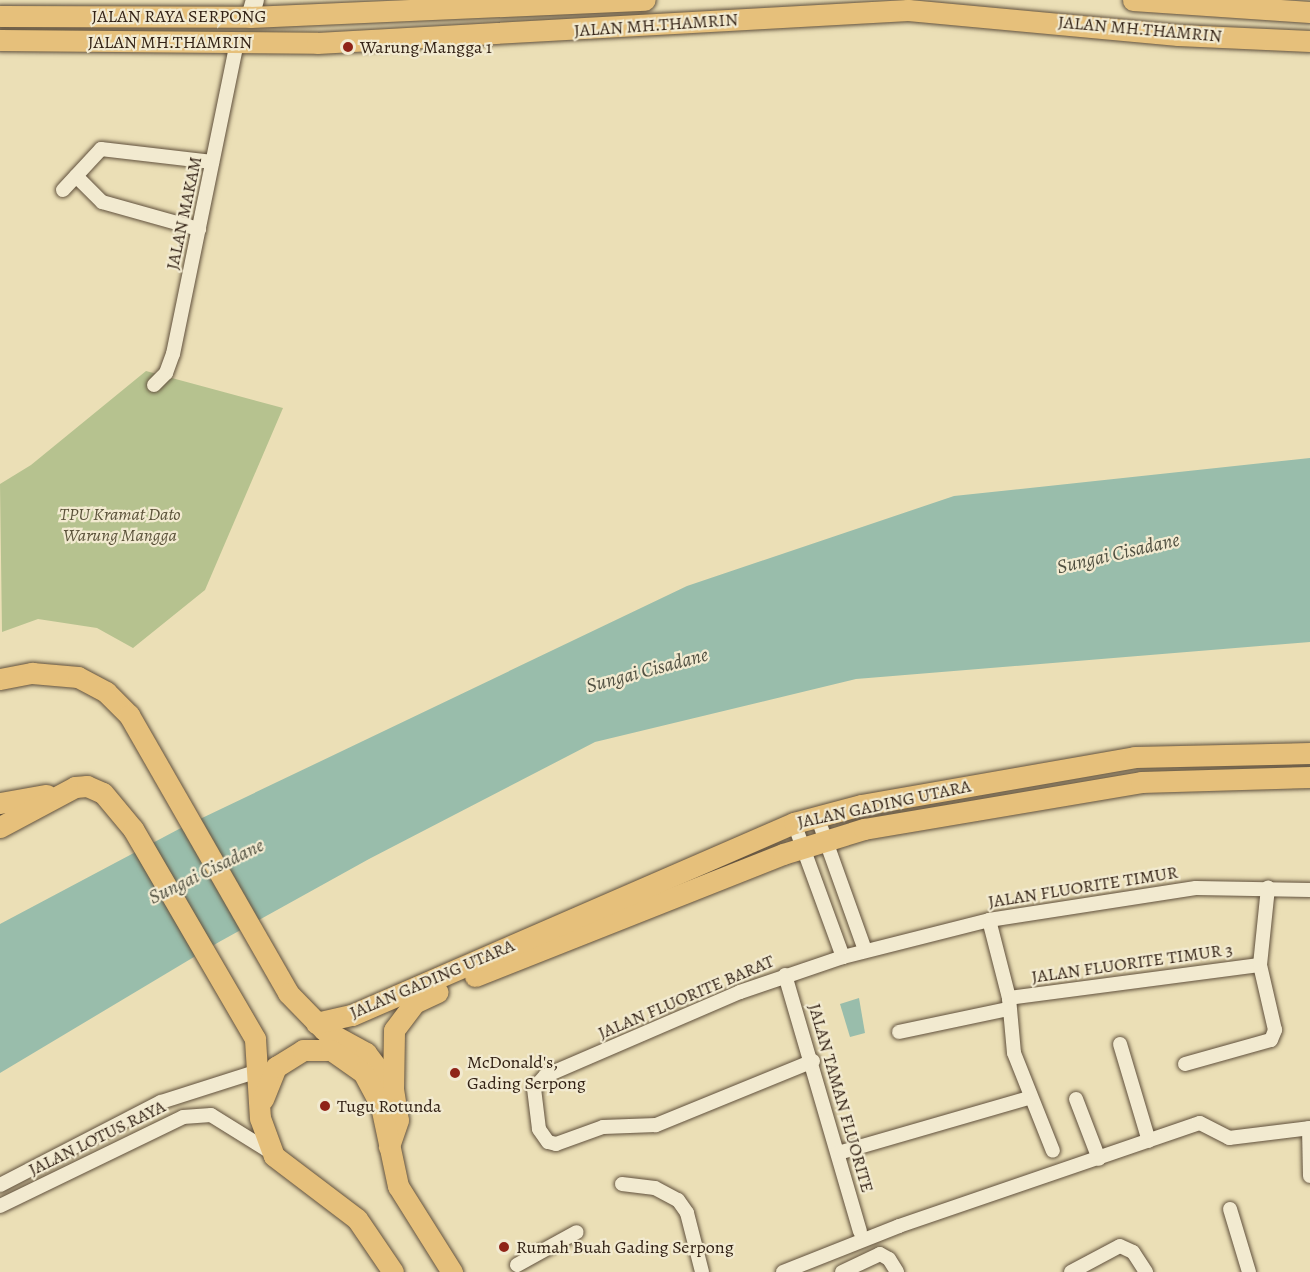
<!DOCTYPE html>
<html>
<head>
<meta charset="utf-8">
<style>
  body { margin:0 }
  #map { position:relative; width:1310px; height:1272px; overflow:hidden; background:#ebdfb6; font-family:Alegreya,serif }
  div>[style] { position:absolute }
  .green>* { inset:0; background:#b6c28f }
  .water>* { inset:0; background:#99bdab }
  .roads { filter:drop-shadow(0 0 2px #60503c) drop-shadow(0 0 2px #60503c) }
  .minor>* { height:14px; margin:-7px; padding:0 7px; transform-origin:7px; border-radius:7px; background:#f2ead0 }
  .secondary>* { height:18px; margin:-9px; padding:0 9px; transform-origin:9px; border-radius:9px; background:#f2ead0 }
  .primary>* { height:21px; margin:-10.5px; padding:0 10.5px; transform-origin:10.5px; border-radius:10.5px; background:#e6c07b }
  .dots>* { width:16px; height:16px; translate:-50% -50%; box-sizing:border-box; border:3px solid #f2ead0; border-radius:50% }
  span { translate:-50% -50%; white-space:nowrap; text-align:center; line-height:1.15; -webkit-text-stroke:4.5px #f2ead0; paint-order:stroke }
  .street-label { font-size:18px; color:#322114 }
  .poi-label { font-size:18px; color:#322114 }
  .left { translate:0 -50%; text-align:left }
  .park-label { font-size:18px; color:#5a5139; font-style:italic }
  .water-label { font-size:20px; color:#515041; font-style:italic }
</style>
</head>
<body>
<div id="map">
  <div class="green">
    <i style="clip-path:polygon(146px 371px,283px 408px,205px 590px,133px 648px,97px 628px,38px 619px,2px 632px,0 484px,31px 465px)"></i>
  </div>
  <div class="water">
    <i style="clip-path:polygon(1310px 458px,1310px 642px,856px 679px,595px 742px,369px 859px,219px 942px,0 1073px,0 924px,179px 829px,687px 586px,954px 496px)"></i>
    <i style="clip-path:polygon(859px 998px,865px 1033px,850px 1037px,840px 1004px)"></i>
  </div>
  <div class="roads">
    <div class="minor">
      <i style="left:76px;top:176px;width:37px;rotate:45deg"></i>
      <i style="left:102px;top:202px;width:101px;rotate:15.6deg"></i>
      <i style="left:63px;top:190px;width:56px;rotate:-47.2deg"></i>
      <i style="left:101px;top:149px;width:112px;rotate:6.7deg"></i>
      <i style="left:154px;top:385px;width:17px;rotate:-45deg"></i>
      <i style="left:166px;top:373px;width:20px;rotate:-70deg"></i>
      <i style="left:173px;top:354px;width:318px;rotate:-78.4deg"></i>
      <i style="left:817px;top:816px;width:142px;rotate:70.3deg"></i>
      <i style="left:794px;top:823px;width:143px;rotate:69.9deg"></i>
      <i style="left:989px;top:920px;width:81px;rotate:75.6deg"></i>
      <i style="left:1009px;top:998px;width:55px;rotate:84.8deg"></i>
      <i style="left:1014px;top:1053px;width:105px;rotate:68.3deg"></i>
      <i style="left:785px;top:975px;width:267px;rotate:73.7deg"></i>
      <i style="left:1009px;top:998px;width:253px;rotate:-7.5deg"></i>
      <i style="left:899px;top:1032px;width:111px;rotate:-11.9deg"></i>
      <i style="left:1120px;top:1044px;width:101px;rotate:73.4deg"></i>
      <i style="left:813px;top:1061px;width:170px;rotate:157.8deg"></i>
      <i style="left:656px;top:1125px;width:53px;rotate:177.8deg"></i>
      <i style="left:603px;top:1127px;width:50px;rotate:160.1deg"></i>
      <i style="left:556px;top:1144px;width:8px;rotate:-166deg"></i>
      <i style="left:548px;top:1142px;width:16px;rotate:-125deg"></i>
      <i style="left:539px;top:1129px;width:41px;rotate:-97deg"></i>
      <i style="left:534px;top:1088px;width:16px;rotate:-47deg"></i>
      <i style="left:545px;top:1076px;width:212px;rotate:-23.3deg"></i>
      <i style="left:740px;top:992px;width:109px;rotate:-18.8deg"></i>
      <i style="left:843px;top:957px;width:151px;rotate:-14.2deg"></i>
      <i style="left:989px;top:920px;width:209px;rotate:-8.8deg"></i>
      <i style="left:1196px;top:888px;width:114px;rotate:1deg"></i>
      <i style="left:1185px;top:1064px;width:89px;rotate:-15.6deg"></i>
      <i style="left:1271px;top:1040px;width:11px;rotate:-68deg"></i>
      <i style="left:1275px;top:1030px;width:67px;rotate:-103deg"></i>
      <i style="left:1260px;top:965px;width:78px;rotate:-84.1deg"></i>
      <i style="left:1076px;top:1099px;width:64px;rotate:69deg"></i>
      <i style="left:1309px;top:1128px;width:48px;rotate:88.8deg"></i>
      <i style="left:838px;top:1153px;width:199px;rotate:-16.1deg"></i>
      <i style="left:622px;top:1184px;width:33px;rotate:7deg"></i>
      <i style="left:655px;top:1188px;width:26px;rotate:28deg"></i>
      <i style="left:678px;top:1200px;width:16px;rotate:55deg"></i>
      <i style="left:687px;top:1213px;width:61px;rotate:75.7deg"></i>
      <i style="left:0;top:1185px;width:181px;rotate:-27.3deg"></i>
      <i style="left:161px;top:1102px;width:102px;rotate:-17.7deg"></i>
      <i style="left:0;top:1206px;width:203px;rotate:-25.9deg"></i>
      <i style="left:183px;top:1117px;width:28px;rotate:-4deg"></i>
      <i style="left:211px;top:1115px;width:72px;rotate:31.9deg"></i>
      <i style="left:1230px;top:1209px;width:66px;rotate:73.2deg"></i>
      <i style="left:517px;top:1265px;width:68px;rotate:-28.8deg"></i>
      <i style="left:783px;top:1272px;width:125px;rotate:-21.6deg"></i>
      <i style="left:899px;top:1226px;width:318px;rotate:-18.9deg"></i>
      <i style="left:1200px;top:1123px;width:33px;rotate:27deg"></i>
      <i style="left:1229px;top:1138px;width:82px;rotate:-7deg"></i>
      <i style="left:842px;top:1272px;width:42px;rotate:-25.3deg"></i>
      <i style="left:880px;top:1254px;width:10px;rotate:29deg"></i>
      <i style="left:889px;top:1259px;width:15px;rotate:58deg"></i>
      <i style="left:1071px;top:1272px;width:55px;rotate:-28deg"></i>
      <i style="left:1120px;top:1246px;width:14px;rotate:25deg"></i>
      <i style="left:1133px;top:1252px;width:24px;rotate:57deg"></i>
    </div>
    <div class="secondary">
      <i style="left:250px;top:17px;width:18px;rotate:-74deg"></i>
    </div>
    <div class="primary">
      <i style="left:1133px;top:0;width:177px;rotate:3.9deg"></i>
      <i style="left:0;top:16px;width:250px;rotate:0.2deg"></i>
      <i style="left:250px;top:17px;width:395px;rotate:-2.5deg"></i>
      <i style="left:0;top:40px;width:317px;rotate:0.5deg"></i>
      <i style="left:317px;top:43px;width:592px;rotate:-3.2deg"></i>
      <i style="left:908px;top:10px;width:271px;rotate:5.3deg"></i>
      <i style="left:1178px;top:35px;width:132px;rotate:2.6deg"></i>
      <i style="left:0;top:679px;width:33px;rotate:-11deg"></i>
      <i style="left:32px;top:673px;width:46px;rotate:5deg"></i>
      <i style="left:78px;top:677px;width:32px;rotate:28deg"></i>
      <i style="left:106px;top:692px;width:33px;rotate:45deg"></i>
      <i style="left:129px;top:715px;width:320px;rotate:60.2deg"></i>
      <i style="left:288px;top:993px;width:52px;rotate:45.8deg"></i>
      <i style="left:324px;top:1030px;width:48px;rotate:28.7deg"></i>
      <i style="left:366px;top:1053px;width:45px;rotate:53.1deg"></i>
      <i style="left:393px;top:1089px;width:31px;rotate:81deg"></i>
      <i style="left:398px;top:1120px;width:28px;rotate:109deg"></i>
      <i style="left:0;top:803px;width:47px;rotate:-9.9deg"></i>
      <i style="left:0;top:827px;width:85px;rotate:-28.1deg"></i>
      <i style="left:75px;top:787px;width:12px;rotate:-5deg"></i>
      <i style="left:87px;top:786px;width:17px;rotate:24deg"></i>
      <i style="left:103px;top:793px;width:47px;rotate:50.2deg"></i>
      <i style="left:133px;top:829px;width:243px;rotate:59.8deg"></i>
      <i style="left:255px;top:1039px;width:79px;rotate:86.4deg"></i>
      <i style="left:260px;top:1118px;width:40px;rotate:69.8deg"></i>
      <i style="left:274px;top:1156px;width:104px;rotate:37.2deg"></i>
      <i style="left:357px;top:1219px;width:64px;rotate:55.8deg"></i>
      <i style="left:475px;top:976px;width:331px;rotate:-21.6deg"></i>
      <i style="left:783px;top:854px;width:85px;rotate:-17.2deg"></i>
      <i style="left:864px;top:829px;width:281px;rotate:-9.6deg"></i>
      <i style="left:1141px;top:782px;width:169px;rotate:-1.7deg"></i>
      <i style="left:316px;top:1023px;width:37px;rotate:-13deg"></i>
      <i style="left:352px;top:1015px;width:482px;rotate:-23.5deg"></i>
      <i style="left:794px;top:823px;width:69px;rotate:-15deg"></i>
      <i style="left:861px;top:805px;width:278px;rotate:-9.9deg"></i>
      <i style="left:1135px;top:757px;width:175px;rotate:-1.3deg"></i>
      <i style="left:393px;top:1089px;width:59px;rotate:-89deg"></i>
      <i style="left:394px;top:1030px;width:34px;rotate:-53deg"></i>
      <i style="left:414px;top:1003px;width:26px;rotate:-25deg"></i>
      <i style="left:263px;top:1099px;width:35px;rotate:-68deg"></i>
      <i style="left:276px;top:1067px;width:32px;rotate:-32deg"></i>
      <i style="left:303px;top:1050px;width:28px"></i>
      <i style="left:331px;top:1050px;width:39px;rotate:35deg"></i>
      <i style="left:363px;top:1072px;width:38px;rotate:62deg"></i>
      <i style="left:381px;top:1106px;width:82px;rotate:78deg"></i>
      <i style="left:398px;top:1186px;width:102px;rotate:57.9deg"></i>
    </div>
  </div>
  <div class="dots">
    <i style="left:348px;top:47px;background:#8f2418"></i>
    <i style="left:455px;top:1073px;background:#8f2418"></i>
    <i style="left:325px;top:1106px;background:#8f2418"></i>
    <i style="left:504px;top:1247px;background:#8f2418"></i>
  </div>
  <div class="street-label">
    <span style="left:179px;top:16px">JALAN RAYA SERPONG</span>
    <span style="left:656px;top:25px;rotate:-4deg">JALAN MH.THAMRIN</span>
    <span style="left:1140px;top:29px;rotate:5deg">JALAN MH.THAMRIN</span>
    <span style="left:170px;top:42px">JALAN MH.THAMRIN</span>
    <span style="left:184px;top:213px;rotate:-78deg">JALAN MAKAM</span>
    <span style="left:884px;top:804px;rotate:-12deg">JALAN GADING UTARA</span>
    <span style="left:1083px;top:887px;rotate:-9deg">JALAN FLUORITE TIMUR</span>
    <span style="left:1132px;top:963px;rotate:-8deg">JALAN FLUORITE TIMUR 3</span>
    <span style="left:432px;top:979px;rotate:-23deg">JALAN GADING UTARA</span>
    <span style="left:686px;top:997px;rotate:-23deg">JALAN FLUORITE BARAT</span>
    <span style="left:841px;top:1098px;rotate:74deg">JALAN TAMAN FLUORITE</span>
    <span style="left:97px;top:1138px;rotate:-26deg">JALAN LOTUS RAYA</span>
  </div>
  <div class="poi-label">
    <span class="left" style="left:360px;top:47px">Warung Mangga 1</span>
    <span class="left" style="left:467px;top:1073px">McDonald's,<br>Gading Serpong</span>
    <span class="left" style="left:337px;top:1106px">Tugu Rotunda</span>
    <span class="left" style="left:516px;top:1247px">Rumah Buah Gading Serpong</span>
  </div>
  <div class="park-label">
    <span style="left:120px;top:525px">TPU Kramat Dato<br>Warung Mangga</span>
  </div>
  <div class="water-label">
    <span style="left:1118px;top:553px;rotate:-13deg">Sungai Cisadane</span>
    <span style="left:647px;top:670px;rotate:-15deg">Sungai Cisadane</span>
    <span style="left:206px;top:871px;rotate:-26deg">Sungai Cisadane</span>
  </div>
</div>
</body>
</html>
